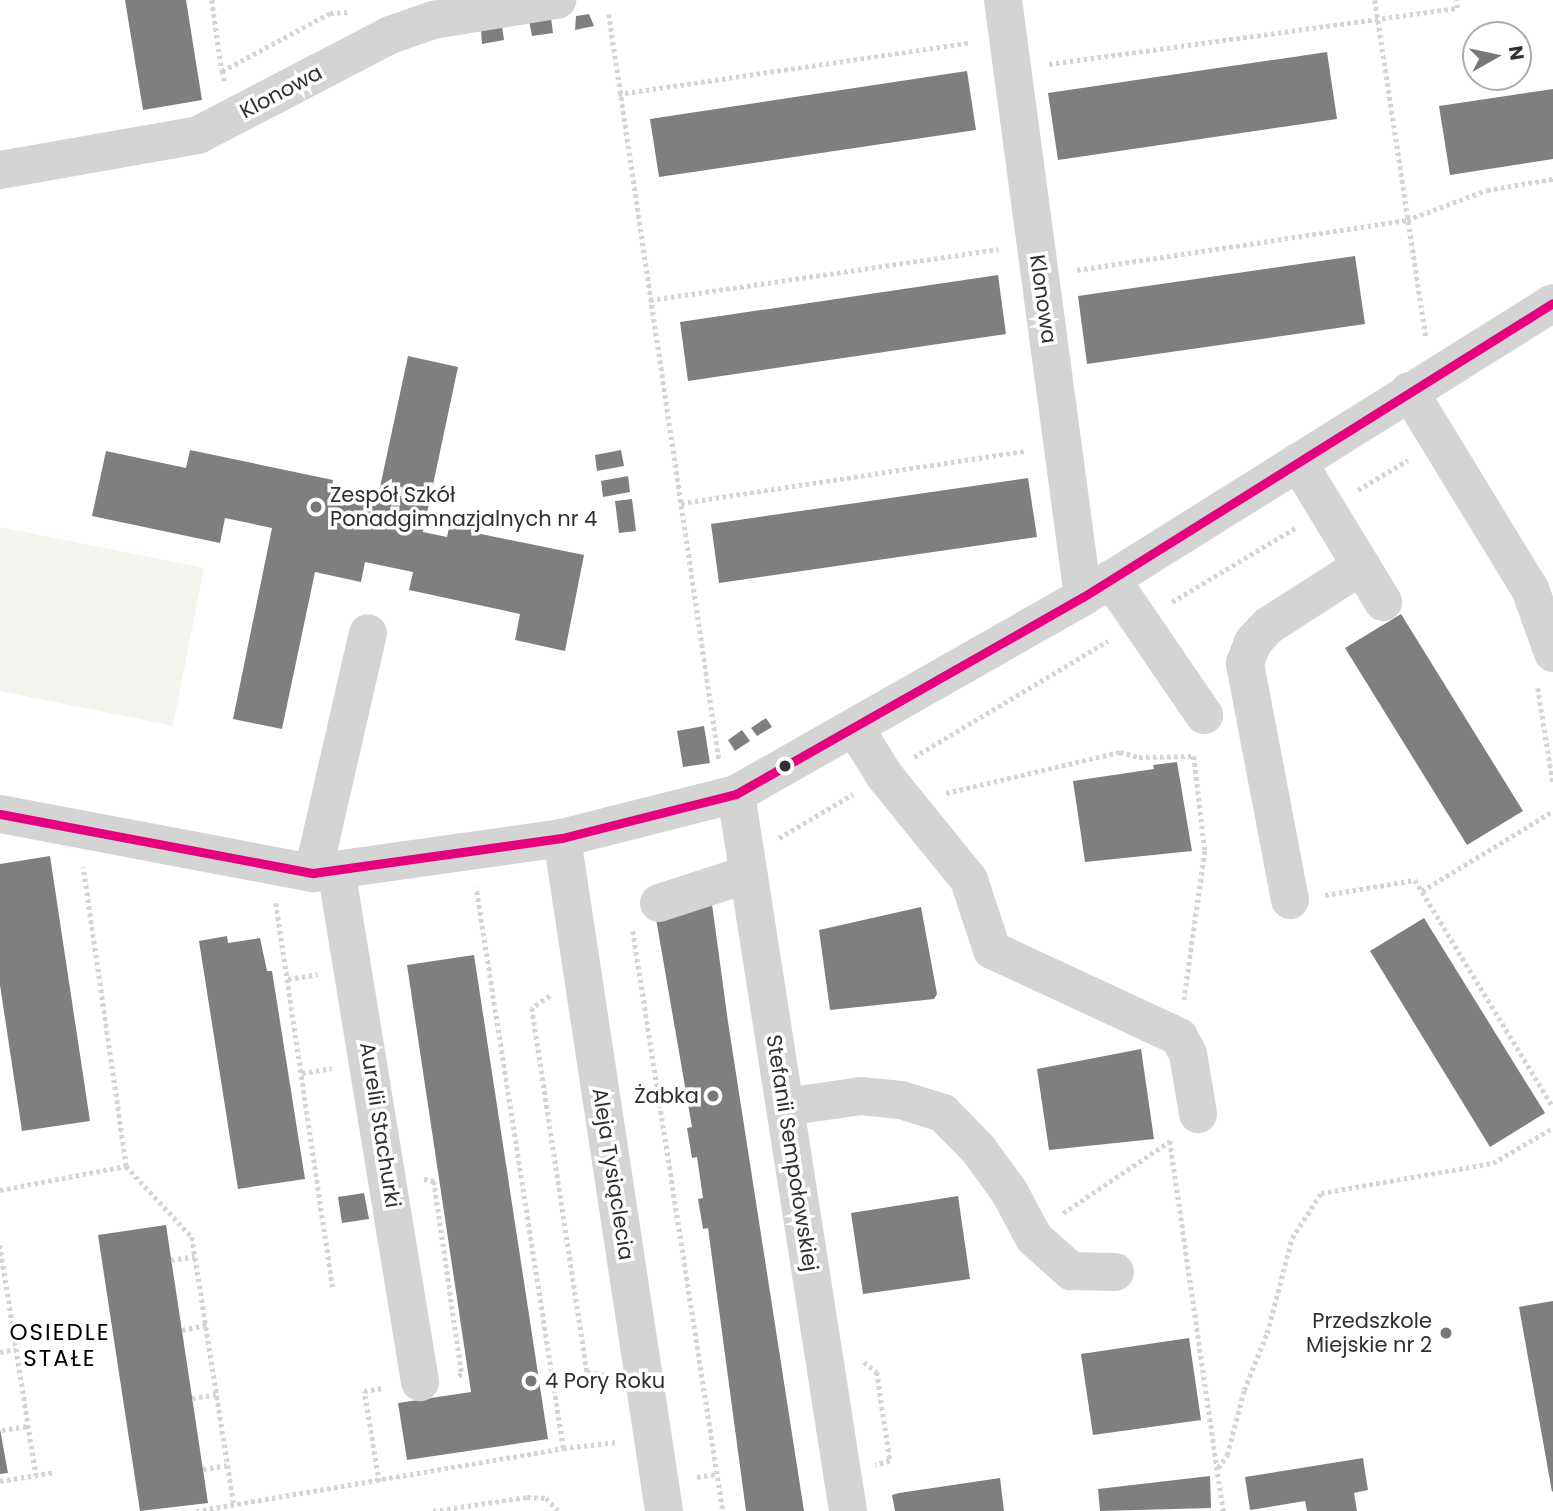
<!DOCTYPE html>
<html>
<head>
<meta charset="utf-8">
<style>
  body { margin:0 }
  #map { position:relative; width:1553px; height:1511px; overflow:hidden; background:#fff; font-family:Poppins,sans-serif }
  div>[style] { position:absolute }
  .green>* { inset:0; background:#f2f5ed }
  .building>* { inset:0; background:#7f7f7f }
  .path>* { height:4.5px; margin-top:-2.25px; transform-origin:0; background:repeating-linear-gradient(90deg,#d4d4d4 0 3.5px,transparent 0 7px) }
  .minor>* { height:38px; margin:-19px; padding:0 19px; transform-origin:19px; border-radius:19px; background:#d4d4d4 }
  .bus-1>* { height:9px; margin:-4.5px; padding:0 4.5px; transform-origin:4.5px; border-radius:4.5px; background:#e5007d }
  .dots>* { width:19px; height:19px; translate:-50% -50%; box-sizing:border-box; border:4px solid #fff; border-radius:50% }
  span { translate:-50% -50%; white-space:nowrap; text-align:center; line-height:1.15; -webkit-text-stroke:7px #fff; paint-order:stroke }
  .street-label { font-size:21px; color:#303030 }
  .poi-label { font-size:21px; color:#303030 }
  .left { translate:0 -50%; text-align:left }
  .right { translate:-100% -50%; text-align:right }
  .neighbourhood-label { font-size:23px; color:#000; letter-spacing:2px }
  .north { position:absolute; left:1462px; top:21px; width:70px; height:70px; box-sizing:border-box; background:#fff; border:2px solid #acacac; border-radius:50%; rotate:81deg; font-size:19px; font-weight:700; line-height:28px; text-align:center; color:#303030 }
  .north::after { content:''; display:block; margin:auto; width:24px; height:32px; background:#787878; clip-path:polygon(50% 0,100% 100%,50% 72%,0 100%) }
</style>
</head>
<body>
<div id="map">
  <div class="green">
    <i style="clip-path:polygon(0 527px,204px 568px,173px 726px,0 691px)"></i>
  </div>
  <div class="building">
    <i style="clip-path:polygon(125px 0,186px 0,202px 100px,143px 110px)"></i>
    <i style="clip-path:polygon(589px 14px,594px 26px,575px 30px,576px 16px)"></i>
    <i style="clip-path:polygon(551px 18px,553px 33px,532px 36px,529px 21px)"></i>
    <i style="clip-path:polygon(502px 26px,504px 40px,482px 44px,481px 30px)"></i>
    <i style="clip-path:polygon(1327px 52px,1337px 119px,1058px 160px,1048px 93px)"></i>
    <i style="clip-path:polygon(967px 71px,976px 130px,659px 177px,650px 119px)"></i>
    <i style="clip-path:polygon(1553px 89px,1553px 159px,1450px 175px,1439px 106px)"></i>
    <i style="clip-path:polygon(1355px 256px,1365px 324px,1087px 364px,1078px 296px)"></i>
    <i style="clip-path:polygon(998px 275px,1006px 334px,688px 381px,680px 322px)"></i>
    <i style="clip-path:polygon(408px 356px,458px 367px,423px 532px,447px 537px,452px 513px,473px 517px,471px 532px,584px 555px,565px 651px,515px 640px,520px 614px,409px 590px,413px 572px,365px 562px,361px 582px,315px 572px,282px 729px,233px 719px,272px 528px,225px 518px,220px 543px,92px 516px,106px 451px,186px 468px,190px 450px,333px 480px,330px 497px,376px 506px)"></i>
    <i style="clip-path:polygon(621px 450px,624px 466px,597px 471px,595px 455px)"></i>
    <i style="clip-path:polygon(628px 476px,630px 492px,603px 497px,601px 481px)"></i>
    <i style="clip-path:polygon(1028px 478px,1037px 537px,719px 583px,711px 524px)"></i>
    <i style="clip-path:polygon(632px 499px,636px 531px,619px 533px,615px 501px)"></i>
    <i style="clip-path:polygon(1401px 614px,1523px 811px,1467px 845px,1345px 648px)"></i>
    <i style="clip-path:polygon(766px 718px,772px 727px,757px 736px,751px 728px)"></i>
    <i style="clip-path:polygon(704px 726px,710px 763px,683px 767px,677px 731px)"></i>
    <i style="clip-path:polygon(742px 730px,750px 741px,735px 751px,728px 740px)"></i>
    <i style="clip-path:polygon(1177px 762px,1192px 851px,1085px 862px,1073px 781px,1154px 769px,1153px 765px)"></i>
    <i style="clip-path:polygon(50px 856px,90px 1121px,22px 1131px,0 985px,0 864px)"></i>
    <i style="clip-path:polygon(712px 904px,728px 1022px,804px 1511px,746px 1511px,708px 1228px,703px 1229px,698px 1199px,703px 1198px,697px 1157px,692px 1158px,687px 1128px,692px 1127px,655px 913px)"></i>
    <i style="clip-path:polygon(921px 907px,937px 994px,934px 999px,830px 1010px,819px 930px)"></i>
    <i style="clip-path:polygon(1424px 918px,1545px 1113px,1490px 1147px,1370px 951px)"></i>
    <i style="clip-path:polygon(227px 936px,228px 943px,260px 938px,267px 971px,272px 971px,305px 1179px,238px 1189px,199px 941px)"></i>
    <i style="clip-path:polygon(474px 955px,548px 1439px,407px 1460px,398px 1403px,471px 1392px,407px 965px)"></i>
    <i style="clip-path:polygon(1141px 1049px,1154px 1139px,1049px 1150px,1037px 1069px)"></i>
    <i style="clip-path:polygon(364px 1193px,369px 1219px,342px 1223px,338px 1197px)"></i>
    <i style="clip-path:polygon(958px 1196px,970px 1279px,863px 1294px,851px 1213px)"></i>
    <i style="clip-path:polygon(166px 1225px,208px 1503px,140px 1511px,98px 1235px)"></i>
    <i style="clip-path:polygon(1553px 1301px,1553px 1491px,1552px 1492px,1519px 1307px)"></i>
    <i style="clip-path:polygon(1189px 1338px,1201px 1420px,1093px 1435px,1081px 1354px)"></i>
    <i style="clip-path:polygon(0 1429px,8px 1473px,0 1474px)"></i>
    <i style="clip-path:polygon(1363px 1458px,1368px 1490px,1354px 1493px,1357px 1511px,1307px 1511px,1305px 1501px,1250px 1510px,1245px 1477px)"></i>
    <i style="clip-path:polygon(1210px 1476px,1211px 1508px,1100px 1511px,1098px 1489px)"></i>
    <i style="clip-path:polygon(1000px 1478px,1004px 1511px,895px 1511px,892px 1495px,899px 1493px)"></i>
  </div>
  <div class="path">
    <i style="left:212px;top:0;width:72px;rotate:82deg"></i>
    <i style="left:1375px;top:0;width:342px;rotate:81.4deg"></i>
    <i style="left:609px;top:14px;width:754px;rotate:81.61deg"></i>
    <i style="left:1049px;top:64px;width:412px;rotate:-7.8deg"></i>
    <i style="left:1457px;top:8px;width:8px;rotate:-97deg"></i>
    <i style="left:224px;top:81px;width:10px;rotate:-101deg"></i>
    <i style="left:222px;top:71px;width:123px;rotate:-28.2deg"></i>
    <i style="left:330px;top:13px;width:20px;rotate:-3deg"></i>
    <i style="left:618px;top:94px;width:354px;rotate:-8.3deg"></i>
    <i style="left:1077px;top:270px;width:334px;rotate:-8.6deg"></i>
    <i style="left:1407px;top:220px;width:85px;rotate:-20.6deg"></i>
    <i style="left:1487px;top:190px;width:67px;rotate:-9.5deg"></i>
    <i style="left:650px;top:300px;width:352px;rotate:-8.3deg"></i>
    <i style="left:1358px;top:490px;width:58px;rotate:-31deg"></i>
    <i style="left:681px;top:503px;width:349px;rotate:-8.6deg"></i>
    <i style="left:1172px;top:602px;width:146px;rotate:-31deg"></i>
    <i style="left:1538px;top:688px;width:97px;rotate:81.1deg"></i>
    <i style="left:914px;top:757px;width:226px;rotate:-30.9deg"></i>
    <i style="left:946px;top:793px;width:179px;rotate:-13.3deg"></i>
    <i style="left:1120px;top:752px;width:20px;rotate:15deg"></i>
    <i style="left:1139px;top:757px;width:55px;rotate:-1deg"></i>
    <i style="left:1194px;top:756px;width:96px;rotate:83.4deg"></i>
    <i style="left:1205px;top:851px;width:150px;rotate:98deg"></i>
    <i style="left:779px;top:838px;width:86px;rotate:-30.7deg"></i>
    <i style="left:1422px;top:891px;width:153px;rotate:-31.4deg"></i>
    <i style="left:1325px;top:895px;width:91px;rotate:-9.5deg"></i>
    <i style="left:1415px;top:880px;width:266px;rotate:58.7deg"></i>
    <i style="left:276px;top:903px;width:388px;rotate:81.6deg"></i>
    <i style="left:633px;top:931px;width:587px;rotate:81.18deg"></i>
    <i style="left:288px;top:979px;width:30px;rotate:-9deg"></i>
    <i style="left:550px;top:996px;width:22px;rotate:146deg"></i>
    <i style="left:532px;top:1008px;width:368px;rotate:81.4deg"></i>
    <i style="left:587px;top:1372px;width:18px;rotate:9deg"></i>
    <i style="left:302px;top:1073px;width:30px;rotate:-9deg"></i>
    <i style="left:126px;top:1166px;width:97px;rotate:47.1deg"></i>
    <i style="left:192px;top:1237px;width:271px;rotate:81.1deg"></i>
    <i style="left:424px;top:1179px;width:10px;rotate:11deg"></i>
    <i style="left:434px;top:1181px;width:196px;rotate:81.8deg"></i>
    <i style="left:462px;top:1375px;width:5px;rotate:169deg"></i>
    <i style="left:0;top:1190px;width:128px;rotate:-10.8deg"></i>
    <i style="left:126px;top:1166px;width:302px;rotate:-98.2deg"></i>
    <i style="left:1063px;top:1213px;width:129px;rotate:-33.9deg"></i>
    <i style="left:1170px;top:1141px;width:374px;rotate:81.8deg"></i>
    <i style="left:0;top:1245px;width:233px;rotate:81.1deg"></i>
    <i style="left:171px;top:1260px;width:24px;rotate:-9deg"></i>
    <i style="left:182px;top:1330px;width:25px;rotate:-12deg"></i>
    <i style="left:0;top:1352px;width:16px;rotate:-11deg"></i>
    <i style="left:864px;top:1362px;width:16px;rotate:38deg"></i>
    <i style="left:877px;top:1372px;width:90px;rotate:81.7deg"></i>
    <i style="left:890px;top:1461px;width:15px;rotate:164deg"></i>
    <i style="left:192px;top:1398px;width:24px;rotate:-9deg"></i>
    <i style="left:2px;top:1430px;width:26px;rotate:-9deg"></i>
    <i style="left:563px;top:1448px;width:55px;rotate:-6.2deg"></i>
    <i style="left:1218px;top:1468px;width:16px;rotate:-55deg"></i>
    <i style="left:1227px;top:1455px;width:67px;rotate:-75.3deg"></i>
    <i style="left:1244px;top:1390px;width:61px;rotate:-68deg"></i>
    <i style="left:1267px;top:1333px;width:98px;rotate:-75.3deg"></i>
    <i style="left:1292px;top:1238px;width:54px;rotate:-57.2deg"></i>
    <i style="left:1321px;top:1193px;width:175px;rotate:-9.9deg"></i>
    <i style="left:1493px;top:1163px;width:69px;rotate:-30.3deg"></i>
    <i style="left:203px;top:1469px;width:24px;rotate:-9deg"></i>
    <i style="left:697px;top:1477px;width:20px;rotate:-9deg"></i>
    <i style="left:0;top:1481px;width:56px;rotate:-9.3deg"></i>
    <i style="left:379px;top:1482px;width:92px;rotate:-99.4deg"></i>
    <i style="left:364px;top:1391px;width:19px;rotate:-9deg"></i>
    <i style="left:196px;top:1511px;width:372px;rotate:-9.7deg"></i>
    <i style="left:563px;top:1448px;width:567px;rotate:-98.83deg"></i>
    <i style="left:433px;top:1511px;width:95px;rotate:-8.5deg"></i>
    <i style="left:527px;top:1497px;width:19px;rotate:3deg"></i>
    <i style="left:546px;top:1498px;width:18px;rotate:45deg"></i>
  </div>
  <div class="minor">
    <i style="left:1003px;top:0;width:602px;rotate:82.37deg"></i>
    <i style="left:0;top:170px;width:201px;rotate:-10deg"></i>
    <i style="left:198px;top:135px;width:216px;rotate:-27.5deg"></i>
    <i style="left:390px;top:35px;width:46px;rotate:-19.2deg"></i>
    <i style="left:433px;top:20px;width:126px;rotate:-9.2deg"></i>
    <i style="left:1409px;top:391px;width:232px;rotate:58.6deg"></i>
    <i style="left:1530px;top:589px;width:68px;rotate:70.2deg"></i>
    <i style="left:1298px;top:462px;width:164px;rotate:58.7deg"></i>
    <i style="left:1111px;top:579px;width:165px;rotate:55.6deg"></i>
    <i style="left:855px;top:728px;width:55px;rotate:58.3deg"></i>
    <i style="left:884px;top:775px;width:135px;rotate:51deg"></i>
    <i style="left:969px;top:880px;width:74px;rotate:71.8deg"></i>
    <i style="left:992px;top:950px;width:206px;rotate:24.9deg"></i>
    <i style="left:1179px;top:1037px;width:19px;rotate:62deg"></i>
    <i style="left:1188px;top:1054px;width:61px;rotate:80.5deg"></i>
    <i style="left:736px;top:794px;width:726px;rotate:81.12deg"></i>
    <i style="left:0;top:814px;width:319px;rotate:10.7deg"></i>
    <i style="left:313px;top:873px;width:251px;rotate:-8deg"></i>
    <i style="left:562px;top:838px;width:179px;rotate:-14.2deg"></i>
    <i style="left:736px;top:794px;width:399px;rotate:-29.6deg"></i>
    <i style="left:1083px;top:597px;width:554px;rotate:-32.03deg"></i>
    <i style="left:562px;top:838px;width:681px;rotate:81.38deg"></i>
    <i style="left:336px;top:869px;width:520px;rotate:80.7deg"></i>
    <i style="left:313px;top:873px;width:246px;rotate:-77.1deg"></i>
    <i style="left:1290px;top:900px;width:241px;rotate:-100.8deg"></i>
    <i style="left:1245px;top:663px;width:22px;rotate:-69deg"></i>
    <i style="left:1253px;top:642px;width:22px;rotate:-47deg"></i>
    <i style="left:1268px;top:626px;width:111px;rotate:-32.8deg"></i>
    <i style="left:659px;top:903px;width:94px;rotate:-18deg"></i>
    <i style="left:785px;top:1107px;width:77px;rotate:-8.2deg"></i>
    <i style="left:861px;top:1096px;width:40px;rotate:5.7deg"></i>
    <i style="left:901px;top:1100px;width:44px;rotate:17.2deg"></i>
    <i style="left:943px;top:1113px;width:52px;rotate:45.8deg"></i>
    <i style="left:979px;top:1150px;width:53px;rotate:54.2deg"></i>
    <i style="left:1010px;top:1193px;width:51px;rotate:61.9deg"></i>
    <i style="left:1034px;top:1238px;width:50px;rotate:41.7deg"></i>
    <i style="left:1071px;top:1271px;width:44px;rotate:1.3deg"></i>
  </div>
  <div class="bus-1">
    <i style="left:0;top:814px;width:319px;rotate:10.7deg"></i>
    <i style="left:313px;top:873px;width:251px;rotate:-8deg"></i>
    <i style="left:562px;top:838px;width:179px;rotate:-14.2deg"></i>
    <i style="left:736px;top:794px;width:399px;rotate:-29.6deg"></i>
    <i style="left:1083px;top:597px;width:554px;rotate:-32.03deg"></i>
  </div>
  <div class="dots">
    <i style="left:316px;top:507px;background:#787878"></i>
    <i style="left:785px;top:766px;background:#303030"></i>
    <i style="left:713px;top:1096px;background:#787878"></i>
    <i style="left:1446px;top:1333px;background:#787878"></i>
    <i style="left:531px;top:1381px;background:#787878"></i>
  </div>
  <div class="street-label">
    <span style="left:281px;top:92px;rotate:-28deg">Klonowa</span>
    <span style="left:1043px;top:299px;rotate:82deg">Klonowa</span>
    <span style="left:380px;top:1125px;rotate:81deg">Aurelii Stachurki</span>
    <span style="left:792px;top:1153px;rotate:81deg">Stefanii Sempołowskiej</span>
    <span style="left:613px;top:1174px;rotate:81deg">Aleja Tysiąclecia</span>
  </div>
  <div class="poi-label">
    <span class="left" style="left:330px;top:507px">Zespół Szkół<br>Ponadgimnazjalnych nr 4</span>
    <span class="right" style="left:699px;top:1096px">Żabka</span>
    <span class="right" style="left:1432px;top:1333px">Przedszkole<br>Miejskie nr 2</span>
    <span class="left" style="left:545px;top:1381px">4 Pory Roku</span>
  </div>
  <div class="neighbourhood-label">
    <span style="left:60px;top:1345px">OSIEDLE<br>STAŁE</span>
  </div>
  <div class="north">N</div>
</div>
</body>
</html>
